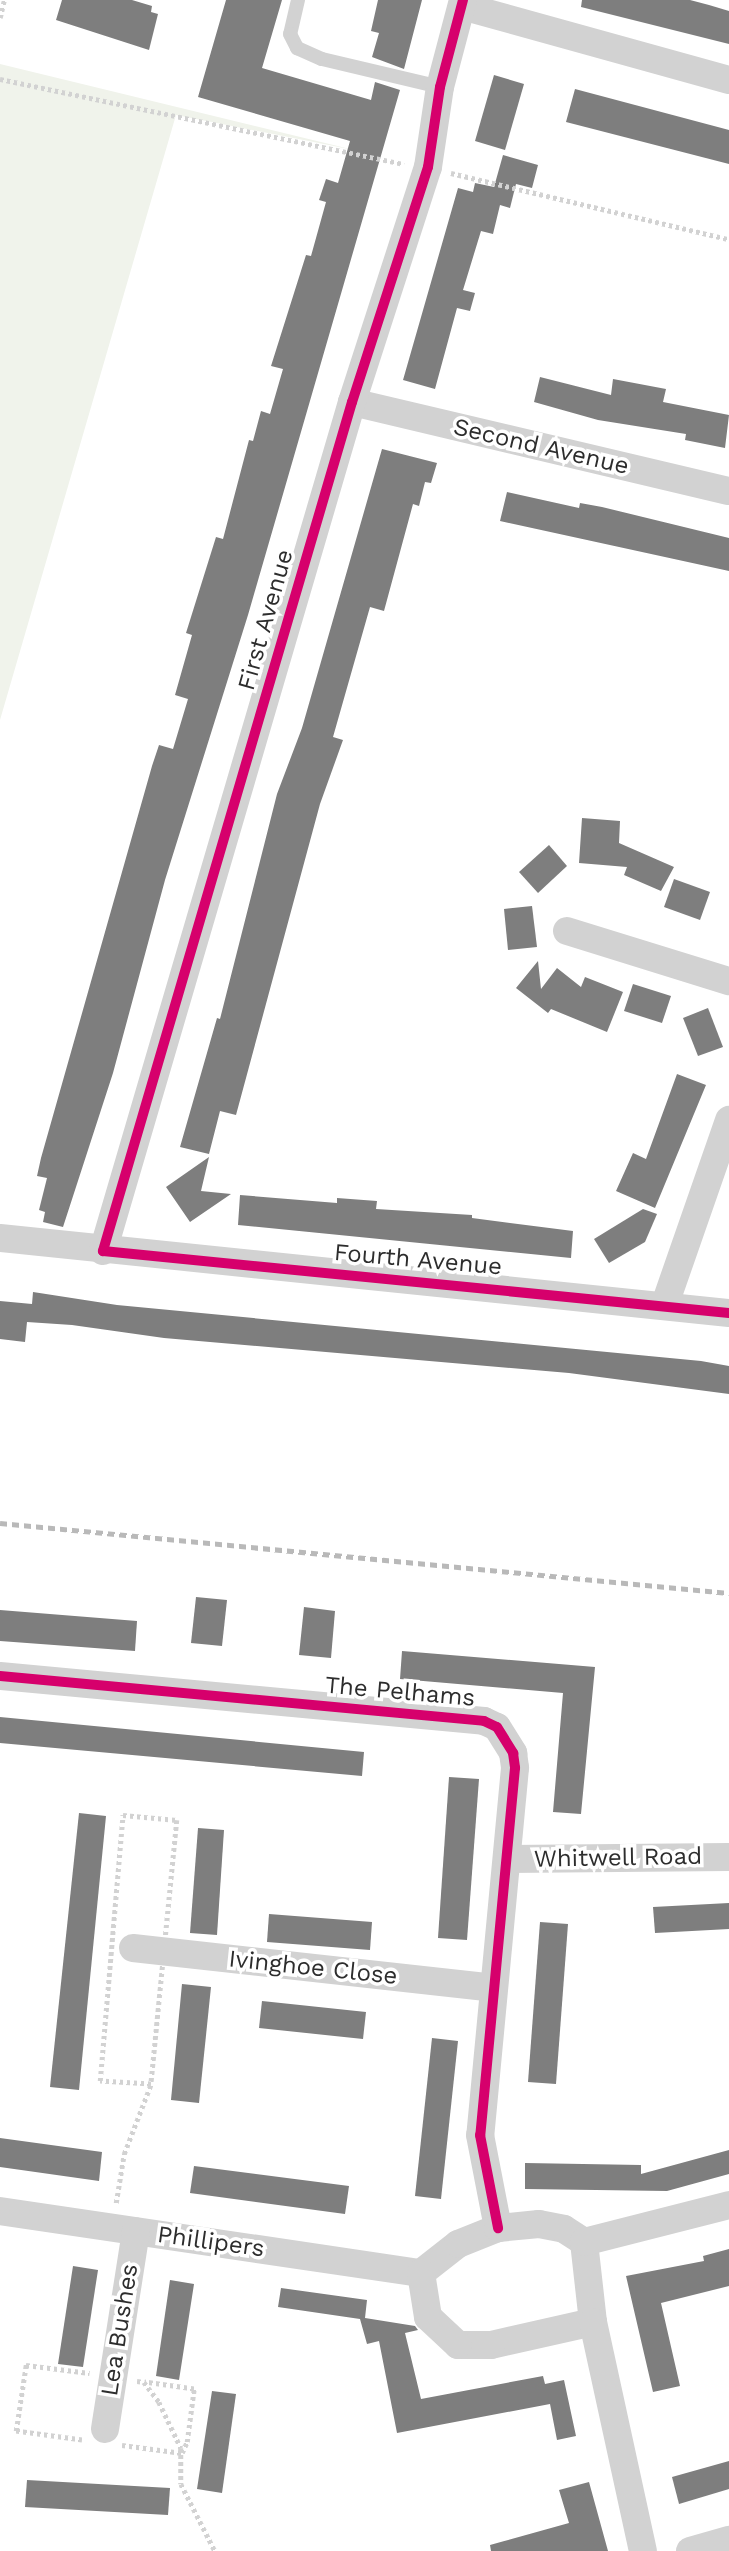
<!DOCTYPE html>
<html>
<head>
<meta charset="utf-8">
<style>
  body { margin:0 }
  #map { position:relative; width:729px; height:2551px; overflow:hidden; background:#fff; font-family:"Work Sans",sans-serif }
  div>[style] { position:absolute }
  .green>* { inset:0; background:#f0f3eb }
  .building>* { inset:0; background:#7e7e7e }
  .path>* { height:4.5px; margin-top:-2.25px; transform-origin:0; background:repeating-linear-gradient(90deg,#d2d2d2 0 3.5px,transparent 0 7px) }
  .lane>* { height:14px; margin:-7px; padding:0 7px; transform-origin:7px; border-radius:7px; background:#d2d2d2 }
  .street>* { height:28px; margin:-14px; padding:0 14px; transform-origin:14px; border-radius:14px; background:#d2d2d2 }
  .rail>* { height:5px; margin-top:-2.5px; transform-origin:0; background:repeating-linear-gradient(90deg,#b9b9b9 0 7px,transparent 0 12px) }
  .cycleway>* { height:10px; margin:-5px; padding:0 5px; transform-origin:5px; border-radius:5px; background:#d6006c }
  span { translate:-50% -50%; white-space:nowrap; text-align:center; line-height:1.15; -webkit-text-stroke:7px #fff; paint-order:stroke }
  .street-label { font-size:24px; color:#2d2d2d }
</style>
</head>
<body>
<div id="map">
  <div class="green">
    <i style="clip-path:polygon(0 64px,354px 150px,176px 115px,0 720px)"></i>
  </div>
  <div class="building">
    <i style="clip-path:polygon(62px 0,132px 0,152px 6px,151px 12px,158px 14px,149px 50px,56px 20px)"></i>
    <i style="clip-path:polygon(226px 0,282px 0,262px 68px,371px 100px,375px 82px,400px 90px,248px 615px,165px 880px,113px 1073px,63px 1227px,43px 1222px,45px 1212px,39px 1210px,47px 1178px,37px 1176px,41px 1158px,152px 766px,159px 745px,173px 749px,188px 699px,175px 695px,192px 635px,186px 633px,216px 537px,223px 539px,249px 440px,253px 441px,261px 411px,270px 414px,283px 369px,271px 366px,306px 255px,311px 256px,326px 202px,319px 200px,326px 179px,338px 183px,350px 141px,198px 97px)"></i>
    <i style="clip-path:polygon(378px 0,422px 0,404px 69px,372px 57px,379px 33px,371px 31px)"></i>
    <i style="clip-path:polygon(582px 0,690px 0,709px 5px,729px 11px,729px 44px,581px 7px)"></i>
    <i style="clip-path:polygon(494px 75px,524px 84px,505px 150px,475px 141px)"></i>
    <i style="clip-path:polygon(575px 89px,729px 130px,729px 164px,566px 122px)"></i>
    <i style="clip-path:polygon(503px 155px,538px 165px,532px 188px,516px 184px,510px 208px,500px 205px,493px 234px,481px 231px,463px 290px,475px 293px,470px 311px,457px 308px,435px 389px,403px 380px,458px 188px,473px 192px,475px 183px,494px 187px)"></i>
    <i style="clip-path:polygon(540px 377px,611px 395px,613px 379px,666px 389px,663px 402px,729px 415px,725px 448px,685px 440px,686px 434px,598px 420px,534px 402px)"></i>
    <i style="clip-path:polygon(382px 449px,437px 463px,431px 483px,425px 482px,419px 506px,413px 504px,384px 611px,370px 607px,333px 737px,343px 740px,320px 804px,236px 1115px,220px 1111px,209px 1154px,180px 1147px,217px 1018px,220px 1019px,277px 794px,302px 728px)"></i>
    <i style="clip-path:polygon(507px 492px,579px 508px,580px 503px,602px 507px,729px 538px,729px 571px,500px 521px)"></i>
    <i style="clip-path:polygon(582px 818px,620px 821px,619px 843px,674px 867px,661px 891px,624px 875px,627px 867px,579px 863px)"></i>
    <i style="clip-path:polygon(549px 845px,567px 866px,538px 893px,519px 872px)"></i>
    <i style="clip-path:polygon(674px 879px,710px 892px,700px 920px,664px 907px)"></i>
    <i style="clip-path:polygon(532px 906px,537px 947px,508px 950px,504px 909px)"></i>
    <i style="clip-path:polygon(538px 961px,541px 989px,557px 968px,581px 987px,585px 977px,623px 992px,607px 1032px,551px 1009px,548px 1013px,516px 988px)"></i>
    <i style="clip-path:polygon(633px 984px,671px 996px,662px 1023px,624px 1011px)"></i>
    <i style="clip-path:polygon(708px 1008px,723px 1047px,698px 1056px,683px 1018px)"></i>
    <i style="clip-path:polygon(677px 1074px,706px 1085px,655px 1208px,616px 1191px,633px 1153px,646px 1159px)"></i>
    <i style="clip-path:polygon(209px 1157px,201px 1191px,231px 1194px,190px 1222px,166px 1187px)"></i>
    <i style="clip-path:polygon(240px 1195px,337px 1203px,337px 1198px,377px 1201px,376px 1209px,472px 1215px,472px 1218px,573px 1231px,571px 1258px,238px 1225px)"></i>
    <i style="clip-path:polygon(643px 1209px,657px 1214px,645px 1242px,609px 1263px,594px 1239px)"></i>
    <i style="clip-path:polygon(33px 1292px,117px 1305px,701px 1361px,729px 1366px,729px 1394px,569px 1373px,164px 1338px,72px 1325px,27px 1322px,25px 1342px,0 1339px,0 1301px,32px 1304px)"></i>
    <i style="clip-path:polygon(196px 1597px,227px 1600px,222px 1646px,191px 1643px)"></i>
    <i style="clip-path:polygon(304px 1607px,335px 1611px,331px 1658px,299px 1655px)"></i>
    <i style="clip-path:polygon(0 1610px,137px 1621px,135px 1651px,0 1641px)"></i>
    <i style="clip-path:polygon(402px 1651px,595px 1667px,581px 1814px,553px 1812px,563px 1693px,400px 1679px)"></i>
    <i style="clip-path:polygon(0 1717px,364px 1752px,362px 1776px,0 1743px)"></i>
    <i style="clip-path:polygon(449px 1777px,479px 1779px,467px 1940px,438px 1938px)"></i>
    <i style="clip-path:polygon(79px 1813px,106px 1816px,79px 2090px,50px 2087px)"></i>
    <i style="clip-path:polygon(198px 1828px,224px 1830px,217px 1935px,190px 1933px)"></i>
    <i style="clip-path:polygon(729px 1903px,729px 1929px,655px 1933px,653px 1907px)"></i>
    <i style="clip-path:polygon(269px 1914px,372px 1922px,370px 1950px,267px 1942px)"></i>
    <i style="clip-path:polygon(540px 1922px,568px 1924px,556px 2084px,528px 2082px)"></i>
    <i style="clip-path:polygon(182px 1984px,211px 1987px,199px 2103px,171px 2100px)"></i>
    <i style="clip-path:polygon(262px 2001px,366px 2012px,363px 2039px,259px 2028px)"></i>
    <i style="clip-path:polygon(432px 2038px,458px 2041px,441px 2199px,415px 2196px)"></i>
    <i style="clip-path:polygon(0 2138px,102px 2152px,99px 2181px,0 2167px)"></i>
    <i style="clip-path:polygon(729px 2150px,729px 2174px,667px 2191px,525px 2189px,525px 2163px,641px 2165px,641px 2174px)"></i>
    <i style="clip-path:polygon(194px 2166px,349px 2186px,345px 2214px,190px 2193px)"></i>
    <i style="clip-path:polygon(729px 2249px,729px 2286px,661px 2303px,680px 2386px,653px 2392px,626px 2276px,704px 2261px,703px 2256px)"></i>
    <i style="clip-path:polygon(73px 2266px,98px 2270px,83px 2367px,58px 2364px)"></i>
    <i style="clip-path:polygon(170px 2280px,194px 2284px,179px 2380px,156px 2376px)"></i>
    <i style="clip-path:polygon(281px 2288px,367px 2300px,365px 2318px,415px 2326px,418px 2330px,405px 2333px,421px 2399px,543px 2376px,545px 2384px,564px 2380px,576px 2436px,557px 2440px,550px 2404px,397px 2433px,379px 2341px,367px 2344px,360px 2319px,278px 2307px)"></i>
    <i style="clip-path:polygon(212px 2391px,236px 2394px,222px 2493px,197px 2489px)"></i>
    <i style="clip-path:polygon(729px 2461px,729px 2489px,679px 2504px,672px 2477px)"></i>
    <i style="clip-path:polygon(27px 2480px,170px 2488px,168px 2515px,25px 2507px)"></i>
    <i style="clip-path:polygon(589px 2482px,608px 2551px,491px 2551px,490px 2545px,569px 2523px,559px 2490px)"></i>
  </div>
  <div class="path">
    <i style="left:0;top:18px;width:18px;rotate:-77deg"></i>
    <i style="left:0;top:79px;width:413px;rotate:11.9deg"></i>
    <i style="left:451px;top:173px;width:286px;rotate:13.4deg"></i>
    <i style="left:123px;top:1815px;width:54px;rotate:5.3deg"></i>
    <i style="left:177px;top:1820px;width:265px;rotate:95.6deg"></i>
    <i style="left:151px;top:2084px;width:51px;rotate:-176.6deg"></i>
    <i style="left:100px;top:2081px;width:267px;rotate:-85.1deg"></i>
    <i style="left:116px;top:2203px;width:50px;rotate:-80.7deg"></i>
    <i style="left:124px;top:2154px;width:75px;rotate:-68.9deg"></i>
    <i style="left:137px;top:2381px;width:7px;rotate:8deg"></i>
    <i style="left:144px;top:2382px;width:25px;rotate:53deg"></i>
    <i style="left:159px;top:2402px;width:51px;rotate:64.4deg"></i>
    <i style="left:181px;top:2448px;width:36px;rotate:90deg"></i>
    <i style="left:181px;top:2484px;width:75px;rotate:63.1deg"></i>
    <i style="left:82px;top:2440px;width:67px;rotate:-172.2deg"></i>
    <i style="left:16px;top:2431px;width:67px;rotate:-81.4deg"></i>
    <i style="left:26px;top:2365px;width:64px;rotate:7.1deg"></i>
    <i style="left:122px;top:2445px;width:61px;rotate:7.6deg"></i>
    <i style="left:182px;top:2453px;width:12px;rotate:-66deg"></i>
    <i style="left:187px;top:2442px;width:53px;rotate:-82.5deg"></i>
    <i style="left:194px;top:2389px;width:50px;rotate:-172deg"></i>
  </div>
  <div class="lane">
    <i style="left:298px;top:0;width:35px;rotate:103deg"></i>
    <i style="left:290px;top:34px;width:16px;rotate:63deg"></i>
    <i style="left:297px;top:48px;width:27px;rotate:24deg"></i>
    <i style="left:322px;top:59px;width:121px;rotate:13.3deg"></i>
  </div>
  <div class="street">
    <i style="left:462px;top:6px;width:277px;rotate:15.5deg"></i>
    <i style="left:352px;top:402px;width:387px;rotate:13.3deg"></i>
    <i style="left:567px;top:931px;width:170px;rotate:17.2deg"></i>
    <i style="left:0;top:1238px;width:733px;rotate:5.87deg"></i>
    <i style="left:103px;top:1251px;width:885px;rotate:-73.65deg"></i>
    <i style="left:352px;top:402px;width:247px;rotate:-72.1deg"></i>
    <i style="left:428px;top:167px;width:81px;rotate:-81.5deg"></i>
    <i style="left:440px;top:87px;width:90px;rotate:-75.2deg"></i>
    <i style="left:665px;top:1304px;width:195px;rotate:-70.8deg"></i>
    <i style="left:0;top:1676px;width:486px;rotate:5.3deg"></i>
    <i style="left:484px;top:1721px;width:14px;rotate:25deg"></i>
    <i style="left:497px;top:1727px;width:31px;rotate:58deg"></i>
    <i style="left:513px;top:1753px;width:15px;rotate:82deg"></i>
    <i style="left:515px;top:1768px;width:369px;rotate:95.4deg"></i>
    <i style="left:480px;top:2135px;width:95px;rotate:79deg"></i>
    <i style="left:507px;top:1859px;width:222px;rotate:-0.5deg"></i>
    <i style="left:133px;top:1948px;width:362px;rotate:6.3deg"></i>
    <i style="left:0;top:2211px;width:426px;rotate:8.4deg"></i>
    <i style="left:421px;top:2273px;width:47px;rotate:-38.1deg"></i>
    <i style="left:458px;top:2244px;width:43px;rotate:-21.8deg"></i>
    <i style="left:498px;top:2228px;width:41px;rotate:-5.6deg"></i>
    <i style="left:539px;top:2224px;width:25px;rotate:11deg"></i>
    <i style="left:564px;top:2229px;width:24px;rotate:33deg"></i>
    <i style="left:584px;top:2242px;width:81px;rotate:83.6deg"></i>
    <i style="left:593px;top:2322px;width:105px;rotate:167.3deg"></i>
    <i style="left:491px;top:2345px;width:33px;rotate:180deg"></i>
    <i style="left:458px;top:2345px;width:41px;rotate:-137deg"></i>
    <i style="left:428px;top:2317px;width:45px;rotate:-99deg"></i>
    <i style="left:584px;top:2242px;width:150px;rotate:-14.3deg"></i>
    <i style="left:593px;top:2322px;width:234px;rotate:77.7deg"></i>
    <i style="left:105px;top:2429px;width:200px;rotate:-81.1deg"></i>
    <i style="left:690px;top:2551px;width:41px;rotate:-15.8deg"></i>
  </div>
  <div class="rail">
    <i style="left:0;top:1523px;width:732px;rotate:5.48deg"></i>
  </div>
  <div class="cycleway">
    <i style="left:463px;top:0;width:90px;rotate:104.8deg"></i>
    <i style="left:440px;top:87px;width:81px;rotate:98.5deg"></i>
    <i style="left:428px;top:167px;width:247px;rotate:107.9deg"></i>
    <i style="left:352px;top:402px;width:885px;rotate:106.35deg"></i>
    <i style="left:103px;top:1251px;width:629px;rotate:5.66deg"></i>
    <i style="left:0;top:1676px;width:486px;rotate:5.3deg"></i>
    <i style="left:484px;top:1721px;width:14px;rotate:25deg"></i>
    <i style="left:497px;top:1727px;width:31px;rotate:58deg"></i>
    <i style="left:513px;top:1753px;width:15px;rotate:82deg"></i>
    <i style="left:515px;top:1768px;width:369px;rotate:95.4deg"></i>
    <i style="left:480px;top:2135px;width:95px;rotate:79deg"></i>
  </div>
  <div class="street-label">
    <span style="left:541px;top:447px;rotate:13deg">Second Avenue</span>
    <span style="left:266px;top:620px;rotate:-74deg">First Avenue</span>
    <span style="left:418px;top:1260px;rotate:5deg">Fourth Avenue</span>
    <span style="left:400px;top:1692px;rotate:5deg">The Pelhams</span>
    <span style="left:618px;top:1858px;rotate:-1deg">Whitwell Road</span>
    <span style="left:313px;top:1968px;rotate:6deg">Ivinghoe Close</span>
    <span style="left:211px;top:2242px;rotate:8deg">Phillipers</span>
    <span style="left:120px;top:2330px;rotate:-81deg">Lea Bushes</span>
  </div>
</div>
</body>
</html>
